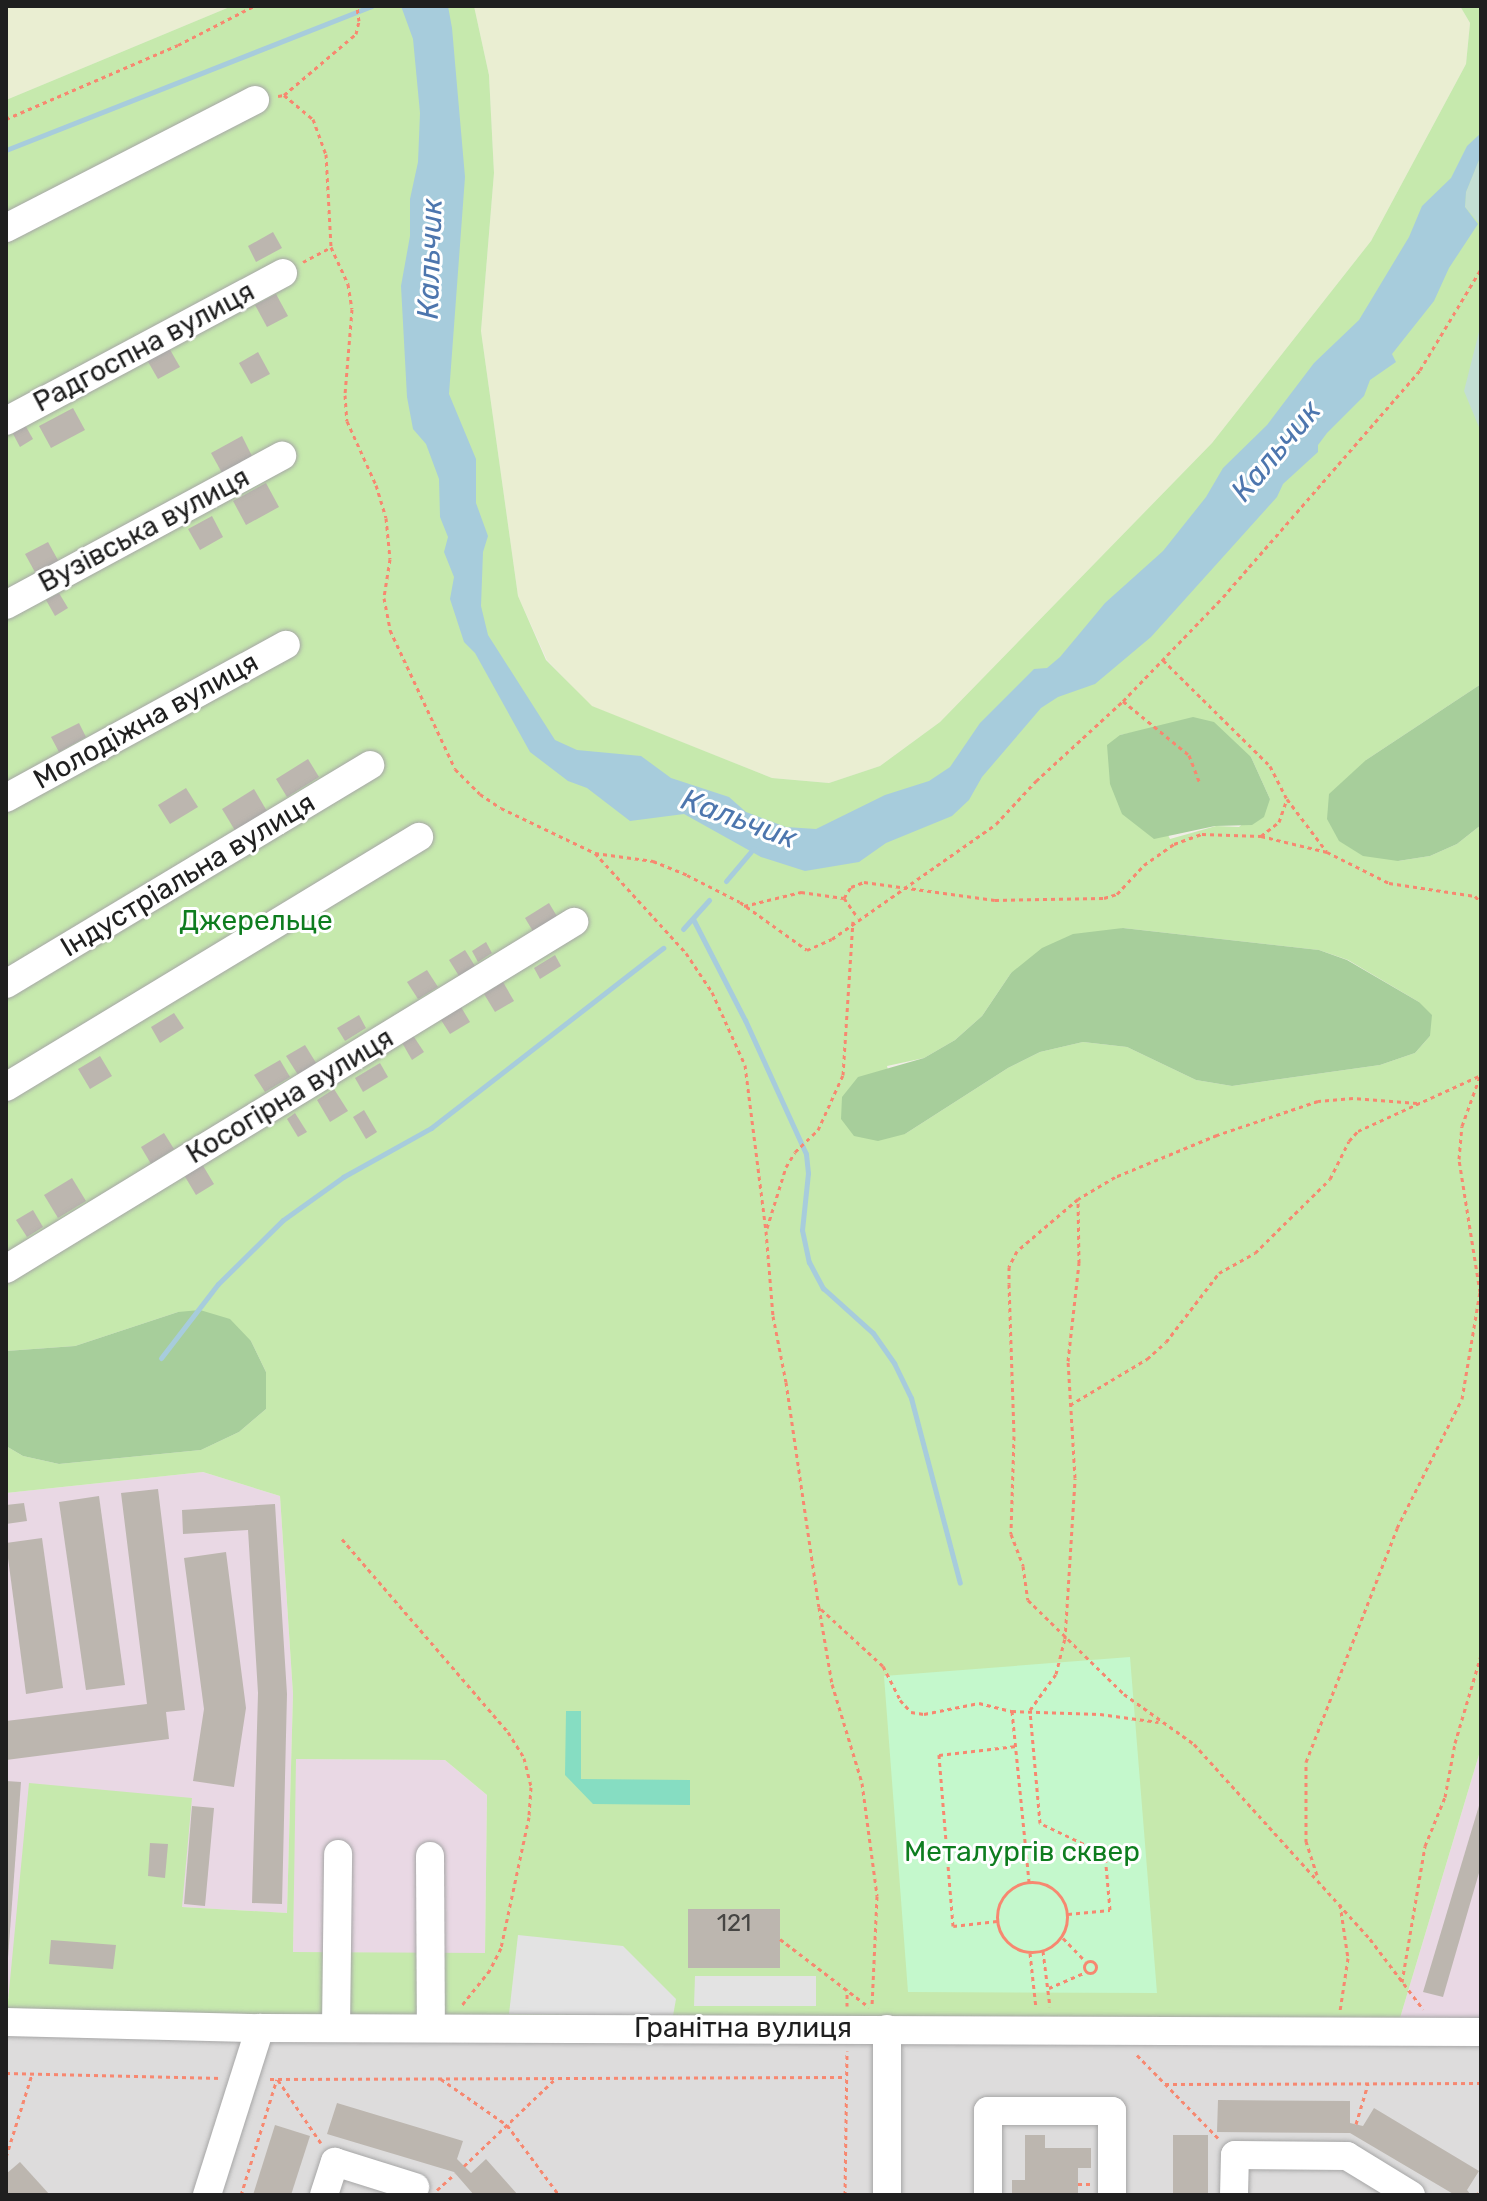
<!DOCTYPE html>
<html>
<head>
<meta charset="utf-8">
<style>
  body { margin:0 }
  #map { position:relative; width:1487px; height:2201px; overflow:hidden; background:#f0ede6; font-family:Rubik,sans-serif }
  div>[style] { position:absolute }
  .residential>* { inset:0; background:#dddcdc }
  .industrial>* { inset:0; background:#e9d8e4 }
  .farmland>* { inset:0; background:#eaeed2 }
  .grass>* { inset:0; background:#c6e9ad }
  .forest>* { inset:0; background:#a7ce9b }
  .wetland>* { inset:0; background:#c3ded3 }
  .park>* { inset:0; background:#c4f8cc }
  .pitch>* { inset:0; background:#86ddc2 }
  .parking>* { inset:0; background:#e3e3e3 }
  .water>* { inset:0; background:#a7ccdc }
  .stream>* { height:5px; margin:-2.5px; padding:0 2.5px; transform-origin:2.5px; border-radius:2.5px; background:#a7ccdc }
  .building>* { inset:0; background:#bcb6af }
  .path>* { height:3px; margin-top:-1.5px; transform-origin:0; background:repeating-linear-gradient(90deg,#f78870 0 4px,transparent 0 8px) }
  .path>.ring { margin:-1.5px; padding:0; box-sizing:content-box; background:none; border:3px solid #f78870; border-radius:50% }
  .roads { filter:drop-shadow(0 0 2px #a6a6a6) drop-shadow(0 0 2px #a6a6a6) }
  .minor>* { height:28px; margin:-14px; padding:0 14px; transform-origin:14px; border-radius:14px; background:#fff }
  span { translate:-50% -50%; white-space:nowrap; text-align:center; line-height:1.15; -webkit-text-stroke:6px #fff; paint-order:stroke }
  .number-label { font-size:24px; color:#464543 }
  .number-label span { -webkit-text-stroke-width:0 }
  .street-label { font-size:28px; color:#1f1f1f }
  .park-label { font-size:28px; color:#0e7d1f }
  .water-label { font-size:30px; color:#4d76ae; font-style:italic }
  .frame { position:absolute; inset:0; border:8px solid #1f1f1f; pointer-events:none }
</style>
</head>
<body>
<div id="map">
  <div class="residential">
    <i style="clip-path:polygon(6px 2023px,1481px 2041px,1481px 2195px,6px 2195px)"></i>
  </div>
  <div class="industrial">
    <i style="clip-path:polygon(203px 1472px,280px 1496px,293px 1694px,287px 1913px,181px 1907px,6px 1998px,6px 1493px)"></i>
    <i style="clip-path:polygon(1481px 1748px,1481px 2019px,1400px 2018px)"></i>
    <i style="clip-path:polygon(295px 1759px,445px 1760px,487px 1795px,485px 1954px,293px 1952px)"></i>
  </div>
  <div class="farmland">
    <i style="clip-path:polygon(6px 6px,232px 6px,6px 100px)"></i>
    <i style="clip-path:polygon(474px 6px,1460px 6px,1470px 23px,1466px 64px,1371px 241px,1212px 443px,940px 722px,880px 766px,829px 783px,772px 778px,591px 706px,547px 660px,518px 596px,481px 331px,494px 173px,489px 75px)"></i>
  </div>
  <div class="grass">
    <i style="clip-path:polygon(evenodd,232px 6px,474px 6px,489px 75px,494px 173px,481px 331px,518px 596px,546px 660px,592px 706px,772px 778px,829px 783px,880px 766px,940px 722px,1212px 443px,1371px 241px,1466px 64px,1470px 23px,1460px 6px,1481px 6px,1481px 684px,1366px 760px,1398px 861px,1430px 856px,1457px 844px,1481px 825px,1481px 1748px,1400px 2018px,6px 2022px,29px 1783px,192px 1798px,182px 1907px,287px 1913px,293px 1694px,280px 1496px,203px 1472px,6px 1493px,6px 1446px,23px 1456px,59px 1464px,201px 1450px,239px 1432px,266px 1409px,266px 1372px,251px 1341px,178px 1312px,75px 1346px,6px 1351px,6px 100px,232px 6px,1161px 727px,1251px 757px,1270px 799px,1239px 827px,1216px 826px,1170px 839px,1120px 735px,1161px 727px,232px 6px,1123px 928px,1319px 950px,1348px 960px,1419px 1002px,1430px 1036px,1415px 1053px,1380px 1065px,1232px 1086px,1196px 1080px,1127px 1047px,1083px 1042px,1040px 1052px,1008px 1068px,905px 1134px,887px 1066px,924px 1058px,955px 1040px,982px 1016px,1011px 973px,1123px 928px,232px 6px,296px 1759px,445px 1760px,487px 1795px,485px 1953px,293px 1952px,296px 1759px)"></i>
  </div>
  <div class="forest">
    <i style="clip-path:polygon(1481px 684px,1481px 825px,1457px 844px,1430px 856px,1398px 861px,1363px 856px,1339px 841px,1327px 819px,1329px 794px,1366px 760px)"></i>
    <i style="clip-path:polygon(1193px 717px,1214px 722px,1251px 757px,1270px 799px,1264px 817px,1252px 825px,1215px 826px,1154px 839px,1122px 814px,1110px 784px,1107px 745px,1120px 735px)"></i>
    <i style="clip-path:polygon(1123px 928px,1319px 950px,1347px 960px,1419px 1002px,1432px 1015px,1430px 1036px,1415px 1053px,1380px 1065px,1232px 1086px,1196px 1080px,1127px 1047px,1083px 1042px,1040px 1052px,1008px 1068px,905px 1134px,878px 1141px,854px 1136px,841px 1119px,842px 1097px,858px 1077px,924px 1058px,955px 1040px,982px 1016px,1011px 973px,1042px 948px,1073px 934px)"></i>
    <i style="clip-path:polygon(200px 1310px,230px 1319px,251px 1341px,266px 1372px,266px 1409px,239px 1432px,201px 1450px,59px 1464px,23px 1456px,6px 1446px,6px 1351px,75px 1346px,178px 1312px)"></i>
  </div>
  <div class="wetland">
    <i style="clip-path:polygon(1481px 155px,1481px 225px,1465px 207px,1466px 192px)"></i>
    <i style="clip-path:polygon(1481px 324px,1481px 432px,1464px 391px)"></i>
  </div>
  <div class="park">
    <i style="clip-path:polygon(1130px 1657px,1157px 1993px,908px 1992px,884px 1676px)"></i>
  </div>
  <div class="pitch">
    <i style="clip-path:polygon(566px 1711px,581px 1711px,581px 1779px,690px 1780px,690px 1805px,593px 1804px,565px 1775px)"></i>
  </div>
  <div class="parking">
    <i style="clip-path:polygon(518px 1935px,623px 1946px,676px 1999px,673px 2016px,509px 2014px)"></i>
    <i style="clip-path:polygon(695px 1976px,816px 1976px,816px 2006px,694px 2006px)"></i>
  </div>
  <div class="water">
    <i style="clip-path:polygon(401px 6px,448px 6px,452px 28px,465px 177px,449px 394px,476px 459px,476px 503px,488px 536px,483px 552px,481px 606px,488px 635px,555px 740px,577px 750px,641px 756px,671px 778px,729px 797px,746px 812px,786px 827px,816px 829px,885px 795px,929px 781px,950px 767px,980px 723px,1034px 669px,1047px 668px,1060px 657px,1105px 603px,1163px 551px,1206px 497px,1223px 468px,1267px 425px,1314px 363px,1359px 320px,1409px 237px,1422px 206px,1451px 178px,1467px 146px,1481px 133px,1481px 155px,1466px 192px,1465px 207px,1478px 224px,1449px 268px,1434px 301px,1392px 354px,1396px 362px,1370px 380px,1364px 396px,1327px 433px,1318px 445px,1318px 452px,1283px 484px,1277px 497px,1151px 637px,1095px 684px,1058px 697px,1041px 708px,982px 777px,969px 800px,952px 816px,886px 843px,859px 862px,805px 871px,761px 857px,684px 814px,630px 821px,587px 788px,568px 781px,530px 752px,475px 653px,464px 642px,450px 599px,454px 577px,444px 552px,448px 537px,440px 517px,439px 479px,426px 444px,413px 429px,407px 397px,401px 286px,410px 236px,410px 199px,418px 162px,420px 113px,413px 39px)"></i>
  </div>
  <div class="stream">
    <i style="left:6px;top:150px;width:393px;rotate:-21.5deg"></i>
    <i style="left:726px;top:881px;width:43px;rotate:-49.7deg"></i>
    <i style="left:693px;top:919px;width:114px;rotate:62.8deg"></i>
    <i style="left:745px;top:1020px;width:147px;rotate:65.5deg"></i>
    <i style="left:806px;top:1154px;width:19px;rotate:84deg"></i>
    <i style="left:808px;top:1173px;width:57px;rotate:96deg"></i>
    <i style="left:802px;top:1230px;width:33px;rotate:78deg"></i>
    <i style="left:809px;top:1262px;width:30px;rotate:62deg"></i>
    <i style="left:823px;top:1288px;width:67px;rotate:42deg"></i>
    <i style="left:873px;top:1333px;width:37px;rotate:55deg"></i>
    <i style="left:894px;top:1363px;width:39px;rotate:64deg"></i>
    <i style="left:911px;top:1398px;width:191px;rotate:75.2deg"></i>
    <i style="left:683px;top:929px;width:39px;rotate:-48deg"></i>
    <i style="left:161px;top:1358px;width:93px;rotate:-52.4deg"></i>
    <i style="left:218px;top:1284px;width:91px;rotate:-44.6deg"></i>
    <i style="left:283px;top:1220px;width:74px;rotate:-35.6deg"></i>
    <i style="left:343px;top:1177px;width:101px;rotate:-29.1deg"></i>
    <i style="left:431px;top:1128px;width:294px;rotate:-37.8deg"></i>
  </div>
  <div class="building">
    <i style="clip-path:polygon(273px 232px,282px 248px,256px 262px,248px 246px)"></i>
    <i style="clip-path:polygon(276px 294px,288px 316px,267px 327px,255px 305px)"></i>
    <i style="clip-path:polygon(169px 348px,180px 367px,158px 379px,147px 360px)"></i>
    <i style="clip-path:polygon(258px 352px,270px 374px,251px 384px,239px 363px)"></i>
    <i style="clip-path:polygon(73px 408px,85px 430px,51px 448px,39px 426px)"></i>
    <i style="clip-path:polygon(25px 425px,33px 439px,20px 447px,12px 432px)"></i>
    <i style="clip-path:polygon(242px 436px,252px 456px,222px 473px,211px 453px)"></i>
    <i style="clip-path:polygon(266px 483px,279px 507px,246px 525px,233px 501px)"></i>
    <i style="clip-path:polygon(212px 516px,223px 537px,200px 550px,188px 529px)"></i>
    <i style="clip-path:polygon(48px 542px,59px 562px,36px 574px,25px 554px)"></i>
    <i style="clip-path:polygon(59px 593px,68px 608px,55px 616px,46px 600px)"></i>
    <i style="clip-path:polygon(79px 723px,86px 737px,59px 752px,51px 737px)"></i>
    <i style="clip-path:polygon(308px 759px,319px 777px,287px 797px,276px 779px)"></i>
    <i style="clip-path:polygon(186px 788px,198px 807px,170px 824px,158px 805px)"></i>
    <i style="clip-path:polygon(254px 789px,271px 818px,239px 837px,222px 809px)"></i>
    <i style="clip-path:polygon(549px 903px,558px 918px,534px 933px,525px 918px)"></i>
    <i style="clip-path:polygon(486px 942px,492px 953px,478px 962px,472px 951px)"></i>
    <i style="clip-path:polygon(465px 950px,475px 966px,459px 976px,449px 960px)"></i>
    <i style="clip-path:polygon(555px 955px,561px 966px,540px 979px,534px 968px)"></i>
    <i style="clip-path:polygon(427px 970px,438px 987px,418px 999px,407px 982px)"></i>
    <i style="clip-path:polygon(503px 982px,514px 1001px,495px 1012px,484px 994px)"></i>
    <i style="clip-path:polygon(461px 1007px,470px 1022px,450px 1034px,441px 1020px)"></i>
    <i style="clip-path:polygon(174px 1013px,184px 1028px,160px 1043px,151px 1027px)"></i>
    <i style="clip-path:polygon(359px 1015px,366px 1028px,345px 1041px,337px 1028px)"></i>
    <i style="clip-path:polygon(412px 1034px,424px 1052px,412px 1060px,401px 1041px)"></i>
    <i style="clip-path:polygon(305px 1045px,318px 1066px,300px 1078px,286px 1056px)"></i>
    <i style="clip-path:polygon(100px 1056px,112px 1076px,90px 1089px,78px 1069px)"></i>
    <i style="clip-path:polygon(280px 1060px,290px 1077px,265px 1092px,254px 1075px)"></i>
    <i style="clip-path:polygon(380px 1063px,388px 1077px,363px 1092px,355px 1078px)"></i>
    <i style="clip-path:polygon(334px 1089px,348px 1111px,330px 1122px,317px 1100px)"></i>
    <i style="clip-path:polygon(364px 1110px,377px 1132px,366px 1139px,353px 1117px)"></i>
    <i style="clip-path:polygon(295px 1113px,307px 1132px,298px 1137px,287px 1119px)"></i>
    <i style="clip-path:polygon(164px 1133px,174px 1149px,151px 1164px,141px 1147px)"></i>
    <i style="clip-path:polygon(202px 1164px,214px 1184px,196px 1195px,184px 1175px)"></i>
    <i style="clip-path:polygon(72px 1178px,86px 1201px,58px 1218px,44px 1195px)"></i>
    <i style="clip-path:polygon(33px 1210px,43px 1227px,27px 1237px,16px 1220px)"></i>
    <i style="clip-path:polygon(158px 1489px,185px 1710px,166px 1712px,169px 1739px,6px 1760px,6px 1721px,147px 1704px,121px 1493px)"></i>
    <i style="clip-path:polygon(99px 1496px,125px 1685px,86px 1690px,59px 1502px)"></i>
    <i style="clip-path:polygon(24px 1503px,27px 1521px,6px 1524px,6px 1505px)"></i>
    <i style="clip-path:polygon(275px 1504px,287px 1694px,282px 1904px,252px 1903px,258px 1693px,248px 1530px,183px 1534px,182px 1510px)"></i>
    <i style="clip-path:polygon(42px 1538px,63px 1688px,26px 1694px,6px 1543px)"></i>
    <i style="clip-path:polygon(226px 1552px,246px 1708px,234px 1787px,193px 1781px,204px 1709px,184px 1558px)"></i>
    <i style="clip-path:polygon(6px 1781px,21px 1782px,8px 1958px,6px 1958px)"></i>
    <i style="clip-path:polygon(1481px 1799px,1481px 1866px,1443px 1997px,1423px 1992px)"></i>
    <i style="clip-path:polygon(192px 1806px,214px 1808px,205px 1906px,184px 1904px)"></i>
    <i style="clip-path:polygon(150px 1843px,168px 1844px,165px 1878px,148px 1876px)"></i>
    <i style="clip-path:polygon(688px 1909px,780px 1909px,780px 1968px,688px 1968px)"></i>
    <i style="clip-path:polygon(51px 1940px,116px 1945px,113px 1969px,49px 1964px)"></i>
    <i style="clip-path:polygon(1218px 2100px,1350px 2101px,1350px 2123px,1363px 2126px,1374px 2108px,1479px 2171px,1467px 2190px,1471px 2195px,1455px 2195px,1350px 2133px,1217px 2132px)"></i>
    <i style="clip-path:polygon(337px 2103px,463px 2141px,457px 2159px,471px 2173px,486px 2159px,518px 2195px,474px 2195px,454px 2172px,327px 2134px)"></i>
    <i style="clip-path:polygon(275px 2125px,310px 2136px,291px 2195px,253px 2195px)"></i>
    <i style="clip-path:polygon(1025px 2135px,1045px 2135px,1045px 2148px,1091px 2148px,1091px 2168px,1078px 2168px,1078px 2195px,1012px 2195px,1012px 2180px,1025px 2180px)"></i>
    <i style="clip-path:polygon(1173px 2135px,1208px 2135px,1208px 2195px,1173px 2195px)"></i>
    <i style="clip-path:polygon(20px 2162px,50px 2195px,6px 2195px,6px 2174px)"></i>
  </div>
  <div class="path">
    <i style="left:284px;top:95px;width:94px;rotate:-40.3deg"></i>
    <i style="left:356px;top:34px;width:13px;rotate:-77deg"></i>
    <i style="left:359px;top:21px;width:15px;rotate:-98deg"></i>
    <i style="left:278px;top:96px;width:6px;rotate:-9deg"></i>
    <i style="left:284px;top:95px;width:38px;rotate:40deg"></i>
    <i style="left:313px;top:119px;width:37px;rotate:70deg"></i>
    <i style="left:326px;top:154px;width:93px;rotate:86.9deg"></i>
    <i style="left:331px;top:247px;width:41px;rotate:65.3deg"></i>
    <i style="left:348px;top:284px;width:25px;rotate:81deg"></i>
    <i style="left:352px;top:309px;width:86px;rotate:94.7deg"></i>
    <i style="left:345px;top:395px;width:26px;rotate:86deg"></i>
    <i style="left:347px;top:421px;width:70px;rotate:65.6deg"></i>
    <i style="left:376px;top:485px;width:34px;rotate:73deg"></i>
    <i style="left:386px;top:518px;width:41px;rotate:84.4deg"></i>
    <i style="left:390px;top:559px;width:39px;rotate:99deg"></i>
    <i style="left:384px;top:598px;width:33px;rotate:79deg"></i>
    <i style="left:390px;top:630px;width:153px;rotate:64.9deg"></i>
    <i style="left:455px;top:769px;width:35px;rotate:45deg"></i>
    <i style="left:480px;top:794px;width:25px;rotate:34deg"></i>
    <i style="left:501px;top:808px;width:104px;rotate:25.6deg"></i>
    <i style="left:595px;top:853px;width:59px;rotate:7.9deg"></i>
    <i style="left:653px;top:861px;width:37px;rotate:22deg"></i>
    <i style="left:687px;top:875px;width:59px;rotate:27deg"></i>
    <i style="left:740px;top:902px;width:82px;rotate:35.6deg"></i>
    <i style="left:807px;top:950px;width:27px;rotate:-24deg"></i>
    <i style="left:832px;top:939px;width:200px;rotate:-35deg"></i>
    <i style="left:996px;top:824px;width:59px;rotate:-47.1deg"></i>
    <i style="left:1036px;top:781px;width:118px;rotate:-42.6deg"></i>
    <i style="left:1123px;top:701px;width:144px;rotate:-46.1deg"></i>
    <i style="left:1223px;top:597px;width:301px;rotate:-49deg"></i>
    <i style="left:1420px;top:370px;width:118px;rotate:-58.9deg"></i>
    <i style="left:6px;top:119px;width:187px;rotate:-23.3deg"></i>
    <i style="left:178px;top:45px;width:85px;rotate:-27.2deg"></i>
    <i style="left:303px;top:262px;width:32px;rotate:-28deg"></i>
    <i style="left:1163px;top:660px;width:151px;rotate:44.7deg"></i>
    <i style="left:1270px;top:766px;width:37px;rotate:63deg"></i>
    <i style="left:1287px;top:799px;width:66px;rotate:53deg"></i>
    <i style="left:1123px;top:701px;width:85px;rotate:39.3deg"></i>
    <i style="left:1189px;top:755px;width:31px;rotate:69deg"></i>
    <i style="left:1261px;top:836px;width:23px;rotate:-38deg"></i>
    <i style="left:1279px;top:822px;width:24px;rotate:-71deg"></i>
    <i style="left:595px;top:853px;width:135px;rotate:47.7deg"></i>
    <i style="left:686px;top:953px;width:47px;rotate:56.3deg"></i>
    <i style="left:712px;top:992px;width:80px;rotate:65.7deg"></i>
    <i style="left:745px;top:1065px;width:167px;rotate:82.8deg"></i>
    <i style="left:766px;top:1231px;width:85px;rotate:85.3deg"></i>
    <i style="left:773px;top:1316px;width:67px;rotate:78.9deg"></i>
    <i style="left:786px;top:1382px;width:227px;rotate:81.7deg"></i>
    <i style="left:819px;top:1607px;width:78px;rotate:80.4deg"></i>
    <i style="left:832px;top:1684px;width:103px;rotate:73.1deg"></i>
    <i style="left:862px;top:1783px;width:114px;rotate:82.4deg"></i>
    <i style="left:877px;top:1896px;width:111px;rotate:92.6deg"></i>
    <i style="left:844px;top:898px;width:13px;rotate:-58deg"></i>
    <i style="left:851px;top:887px;width:14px;rotate:-21deg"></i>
    <i style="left:864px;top:882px;width:132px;rotate:7.8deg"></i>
    <i style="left:995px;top:900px;width:109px;rotate:-1.1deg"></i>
    <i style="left:1104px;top:898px;width:14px;rotate:-17deg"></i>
    <i style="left:1117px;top:894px;width:40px;rotate:-47deg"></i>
    <i style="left:1144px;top:865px;width:37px;rotate:-35deg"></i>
    <i style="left:1174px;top:844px;width:30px;rotate:-20deg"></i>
    <i style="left:1202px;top:834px;width:59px;rotate:1.9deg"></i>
    <i style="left:1261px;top:836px;width:68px;rotate:13.6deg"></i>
    <i style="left:1327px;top:852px;width:69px;rotate:26.6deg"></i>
    <i style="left:1389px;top:883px;width:87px;rotate:8.6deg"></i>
    <i style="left:1475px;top:896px;width:9px;rotate:49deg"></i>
    <i style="left:744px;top:906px;width:59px;rotate:-13.8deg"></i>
    <i style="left:801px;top:892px;width:43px;rotate:7.9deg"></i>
    <i style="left:844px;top:898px;width:24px;rotate:55deg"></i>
    <i style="left:1417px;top:1103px;width:64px;rotate:-175.5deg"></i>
    <i style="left:1353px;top:1098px;width:35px;rotate:175deg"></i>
    <i style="left:1318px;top:1101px;width:107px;rotate:161.4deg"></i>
    <i style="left:1217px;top:1135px;width:110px;rotate:157.6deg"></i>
    <i style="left:1115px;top:1177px;width:43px;rotate:149.3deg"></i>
    <i style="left:1078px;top:1199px;width:80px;rotate:139.6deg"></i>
    <i style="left:1017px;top:1251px;width:18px;rotate:117deg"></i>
    <i style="left:1009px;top:1267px;width:17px;rotate:90deg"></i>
    <i style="left:1009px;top:1284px;width:152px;rotate:88.1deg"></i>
    <i style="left:1014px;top:1436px;width:98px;rotate:91.8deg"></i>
    <i style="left:1011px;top:1534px;width:34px;rotate:69deg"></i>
    <i style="left:1023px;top:1566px;width:34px;rotate:82deg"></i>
    <i style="left:1028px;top:1600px;width:134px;rotate:44.4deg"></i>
    <i style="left:1124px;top:1694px;width:86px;rotate:35.5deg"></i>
    <i style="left:1194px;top:1744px;width:263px;rotate:47.9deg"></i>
    <i style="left:1370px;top:1939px;width:88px;rotate:52.9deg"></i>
    <i style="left:767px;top:1228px;width:64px;rotate:-72.7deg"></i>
    <i style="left:786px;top:1167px;width:17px;rotate:-59deg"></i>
    <i style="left:795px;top:1152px;width:32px;rotate:-44deg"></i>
    <i style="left:818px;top:1130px;width:60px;rotate:-65.6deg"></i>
    <i style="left:843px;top:1075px;width:154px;rotate:-86.3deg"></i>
    <i style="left:1070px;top:1405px;width:90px;rotate:-30.9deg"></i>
    <i style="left:1147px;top:1359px;width:25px;rotate:-42deg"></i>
    <i style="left:1166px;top:1342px;width:87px;rotate:-52.5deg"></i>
    <i style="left:1219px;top:1273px;width:41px;rotate:-29.1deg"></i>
    <i style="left:1255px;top:1253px;width:105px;rotate:-44.6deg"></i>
    <i style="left:1330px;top:1179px;width:42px;rotate:-63.4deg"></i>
    <i style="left:1349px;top:1141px;width:13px;rotate:-48deg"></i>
    <i style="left:1358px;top:1131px;width:135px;rotate:-24.5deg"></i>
    <i style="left:342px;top:1539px;width:255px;rotate:49.3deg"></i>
    <i style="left:508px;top:1732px;width:31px;rotate:58deg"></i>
    <i style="left:524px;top:1758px;width:30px;rotate:76deg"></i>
    <i style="left:531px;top:1787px;width:30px;rotate:94deg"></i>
    <i style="left:529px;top:1817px;width:134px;rotate:102.1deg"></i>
    <i style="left:501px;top:1948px;width:25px;rotate:117deg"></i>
    <i style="left:490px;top:1970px;width:45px;rotate:128.7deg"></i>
    <i style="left:821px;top:1609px;width:84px;rotate:42.6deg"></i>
    <i style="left:883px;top:1666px;width:38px;rotate:63deg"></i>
    <i style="left:900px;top:1700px;width:16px;rotate:47deg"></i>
    <i style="left:911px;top:1712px;width:13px;rotate:9deg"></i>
    <i style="left:924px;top:1714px;width:56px;rotate:-11.3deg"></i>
    <i style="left:979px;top:1703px;width:34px;rotate:14deg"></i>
    <i style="left:1012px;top:1711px;width:88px;rotate:2deg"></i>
    <i style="left:1100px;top:1714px;width:59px;rotate:7.9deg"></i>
    <i style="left:1012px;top:1711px;width:172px;rotate:84.3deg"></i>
    <i style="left:1317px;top:1875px;width:35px;rotate:-108deg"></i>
    <i style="left:1306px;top:1842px;width:80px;rotate:-90deg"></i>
    <i style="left:1306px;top:1762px;width:251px;rotate:-68.7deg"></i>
    <i style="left:1397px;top:1528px;width:144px;rotate:-63.3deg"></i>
    <i style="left:1462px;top:1399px;width:109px;rotate:-80.5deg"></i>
    <i style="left:1480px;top:1292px;width:135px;rotate:-99deg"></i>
    <i style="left:1459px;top:1159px;width:33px;rotate:-85deg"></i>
    <i style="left:1462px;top:1126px;width:53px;rotate:-70.2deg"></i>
    <i class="ring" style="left:997px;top:1882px;width:67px;height:67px"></i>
    <i style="left:1340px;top:1904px;width:55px;rotate:81.6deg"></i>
    <i style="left:1348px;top:1958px;width:54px;rotate:98.6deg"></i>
    <i style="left:1068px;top:1914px;width:42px;rotate:-5.4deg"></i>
    <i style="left:1110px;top:1910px;width:56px;rotate:-95.1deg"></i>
    <i style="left:1105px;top:1854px;width:72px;rotate:-154.5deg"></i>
    <i style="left:1040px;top:1823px;width:113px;rotate:-95.1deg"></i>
    <i style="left:1030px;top:1710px;width:44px;rotate:-54.2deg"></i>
    <i style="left:1056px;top:1674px;width:36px;rotate:-76deg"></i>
    <i style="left:1065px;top:1639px;width:161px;rotate:-86.4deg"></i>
    <i style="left:1075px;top:1478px;width:117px;rotate:-93.4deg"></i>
    <i style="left:1068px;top:1361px;width:99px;rotate:-83.6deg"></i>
    <i style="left:1079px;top:1263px;width:62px;rotate:-90.9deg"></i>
    <i style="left:997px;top:1921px;width:44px;rotate:173.5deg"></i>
    <i style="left:953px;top:1926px;width:172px;rotate:-94.7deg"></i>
    <i style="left:939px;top:1755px;width:78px;rotate:-6.7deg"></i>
    <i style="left:1063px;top:1938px;width:32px;rotate:46deg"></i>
    <i style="left:780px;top:1939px;width:112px;rotate:37.4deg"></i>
    <i style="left:1043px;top:1951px;width:56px;rotate:82.9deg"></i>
    <i style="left:1030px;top:1953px;width:55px;rotate:83.8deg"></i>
    <i class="ring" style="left:1084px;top:1961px;width:9px;height:9px"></i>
    <i style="left:1402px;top:1982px;width:138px;rotate:-80.4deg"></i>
    <i style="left:1425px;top:1846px;width:53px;rotate:-67.8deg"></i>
    <i style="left:1445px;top:1797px;width:55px;rotate:-79.5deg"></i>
    <i style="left:1455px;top:1743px;width:92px;rotate:-73.5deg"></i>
    <i style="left:1049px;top:1988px;width:40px;rotate:-23.4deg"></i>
    <i style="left:847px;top:2006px;width:16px;rotate:-90deg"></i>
    <i style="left:1137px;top:2055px;width:116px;rotate:45.7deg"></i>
    <i style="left:6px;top:2073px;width:216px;rotate:1.3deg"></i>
    <i style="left:270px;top:2079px;width:576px;rotate:-0.2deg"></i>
    <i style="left:441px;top:2079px;width:80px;rotate:34.9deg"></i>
    <i style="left:507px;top:2125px;width:87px;rotate:53.4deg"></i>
    <i style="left:278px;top:2080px;width:76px;rotate:55.7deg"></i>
    <i style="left:1165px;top:2084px;width:316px;rotate:-0.2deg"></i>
    <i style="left:1356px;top:2124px;width:42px;rotate:-73.3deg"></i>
    <i style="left:6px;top:2157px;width:87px;rotate:-72.6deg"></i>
    <i style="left:464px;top:2166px;width:124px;rotate:-43.7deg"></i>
    <i style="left:1078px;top:2184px;width:12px"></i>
    <i style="left:437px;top:2190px;width:24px;rotate:-42deg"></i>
    <i style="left:241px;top:2195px;width:121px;rotate:-72.8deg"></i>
    <i style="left:845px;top:2195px;width:144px;rotate:-89.2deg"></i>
    <i style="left:1475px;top:2195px;width:7px;rotate:-27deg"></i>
  </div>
  <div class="roads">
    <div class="minor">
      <i style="left:6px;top:228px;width:280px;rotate:-27.2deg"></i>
      <i style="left:6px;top:421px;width:314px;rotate:-28.1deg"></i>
      <i style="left:6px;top:605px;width:314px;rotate:-28.4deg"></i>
      <i style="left:6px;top:798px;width:319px;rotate:-28.7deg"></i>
      <i style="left:6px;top:984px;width:425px;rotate:-31deg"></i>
      <i style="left:6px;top:1087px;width:483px;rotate:-31.2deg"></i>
      <i style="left:6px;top:1269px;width:666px;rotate:-31.42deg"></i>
      <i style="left:430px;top:1856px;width:172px;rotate:89.7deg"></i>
      <i style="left:6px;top:2022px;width:254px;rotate:1.4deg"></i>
      <i style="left:260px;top:2028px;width:1221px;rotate:0.19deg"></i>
      <i style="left:336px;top:2028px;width:174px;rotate:-89.3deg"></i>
      <i style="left:207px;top:2195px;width:175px;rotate:-72.4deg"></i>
      <i style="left:324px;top:2195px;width:35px;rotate:-72deg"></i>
      <i style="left:335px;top:2162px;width:84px;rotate:17.4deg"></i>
      <i style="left:887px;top:2195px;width:166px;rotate:-90deg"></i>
      <i style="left:988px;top:2195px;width:84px;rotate:-90deg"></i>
      <i style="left:988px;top:2111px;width:124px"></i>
      <i style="left:1112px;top:2111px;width:84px;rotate:90deg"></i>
      <i style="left:1234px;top:2195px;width:40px;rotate:-88.6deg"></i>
      <i style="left:1235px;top:2155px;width:112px;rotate:0.5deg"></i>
      <i style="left:1347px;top:2156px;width:75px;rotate:31.4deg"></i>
    </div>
  </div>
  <div class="number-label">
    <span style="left:734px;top:1924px">121</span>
  </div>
  <div class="street-label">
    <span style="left:144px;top:347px;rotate:-28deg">Радгоспна вулиця</span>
    <span style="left:144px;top:530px;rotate:-28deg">Вузівська вулиця</span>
    <span style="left:146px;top:721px;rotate:-29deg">Молодіжна вулиця</span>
    <span style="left:188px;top:875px;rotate:-31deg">Індустріальна вулиця</span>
    <span style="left:290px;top:1096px;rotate:-31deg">Косогірна вулиця</span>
    <span style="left:743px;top:2028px">Гранітна вулиця</span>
  </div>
  <div class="park-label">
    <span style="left:256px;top:921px">Джерельце</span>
    <span style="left:1022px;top:1852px">Металургів сквер</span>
  </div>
  <div class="water-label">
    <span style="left:430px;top:259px;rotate:-88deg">Кальчик</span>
    <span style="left:1276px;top:451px;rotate:-50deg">Кальчик</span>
    <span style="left:739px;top:819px;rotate:20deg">Кальчик</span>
  </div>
  <div class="frame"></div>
</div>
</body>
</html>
